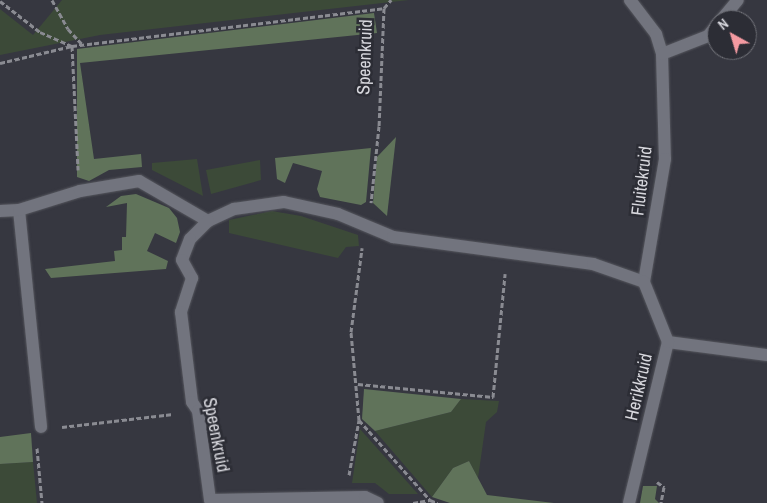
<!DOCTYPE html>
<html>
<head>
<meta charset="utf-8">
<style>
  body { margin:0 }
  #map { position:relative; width:767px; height:503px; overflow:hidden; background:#363740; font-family:"Archivo Narrow",sans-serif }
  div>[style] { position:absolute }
  .green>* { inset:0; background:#3c4a38 }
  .forest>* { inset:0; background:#60735a }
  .path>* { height:3px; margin-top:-1.5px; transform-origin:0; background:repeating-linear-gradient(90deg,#8a8b92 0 5px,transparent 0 7.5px) }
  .roads { filter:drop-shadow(0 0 1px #55565d) drop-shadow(0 0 1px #55565d) }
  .minor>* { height:12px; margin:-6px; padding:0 6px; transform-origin:6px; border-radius:6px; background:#72747e }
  span { translate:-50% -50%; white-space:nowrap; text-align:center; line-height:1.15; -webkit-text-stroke:5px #2c2d35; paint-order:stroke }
  .street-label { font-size:18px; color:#d7d7dd }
  .north { position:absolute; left:707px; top:10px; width:50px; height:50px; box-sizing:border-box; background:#2c2d35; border:1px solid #707178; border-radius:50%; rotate:321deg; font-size:14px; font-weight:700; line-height:20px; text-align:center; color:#d7d7dd }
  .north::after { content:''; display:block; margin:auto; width:18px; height:22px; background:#f49aa1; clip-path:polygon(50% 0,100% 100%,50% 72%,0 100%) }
</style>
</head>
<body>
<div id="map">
  <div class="green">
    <i style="clip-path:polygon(62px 0,409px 0,100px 35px,0 55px,0 9px,33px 35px)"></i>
    <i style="clip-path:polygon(197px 159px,203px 196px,152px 170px,152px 163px)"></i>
    <i style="clip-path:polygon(260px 160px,261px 180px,211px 194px,206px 170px)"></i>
    <i style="clip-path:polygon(272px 211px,301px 216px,358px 235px,359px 246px,346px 247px,338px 258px,229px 233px,229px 220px)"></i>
    <i style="clip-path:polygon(461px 399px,499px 401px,497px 412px,486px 422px,478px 478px,469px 461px,453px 468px,432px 497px,375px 431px,451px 412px)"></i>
    <i style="clip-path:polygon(360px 429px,418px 494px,389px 494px,375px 483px,352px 483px)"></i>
    <i style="clip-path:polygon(33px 462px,37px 503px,0 503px,0 464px)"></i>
  </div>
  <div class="forest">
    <i style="clip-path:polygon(374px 13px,377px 33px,80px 63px,94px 159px,141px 154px,142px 167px,109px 170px,89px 181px,77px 177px,77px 49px)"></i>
    <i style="clip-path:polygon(396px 137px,391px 181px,387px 216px,373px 203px,377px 157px)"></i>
    <i style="clip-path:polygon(371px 148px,366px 202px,361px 205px,320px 197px,317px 189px,322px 171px,293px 163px,285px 183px,277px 179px,275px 158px)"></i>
    <i style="clip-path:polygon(136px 194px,169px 208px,177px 218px,180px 232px,176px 243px,155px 233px,147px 251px,168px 261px,166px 269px,51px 278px,45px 269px,115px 261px,114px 251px,122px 250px,122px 237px,126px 237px,127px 203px,106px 207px,121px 196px)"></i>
    <i style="clip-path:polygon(364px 389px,461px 399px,451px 412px,375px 431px,362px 419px)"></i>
    <i style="clip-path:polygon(31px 433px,33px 462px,0 464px,0 437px)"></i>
    <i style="clip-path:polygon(469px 461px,487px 495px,554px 503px,450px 503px,432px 497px,453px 468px)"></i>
    <i style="clip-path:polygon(643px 486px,657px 486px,655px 499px,659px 503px,640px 503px)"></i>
  </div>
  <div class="path">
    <i style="left:52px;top:0;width:33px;rotate:61deg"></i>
    <i style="left:68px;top:29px;width:21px;rotate:47deg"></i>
    <i style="left:0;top:1px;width:51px;rotate:37.8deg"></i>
    <i style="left:40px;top:32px;width:35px;rotate:24deg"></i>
    <i style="left:72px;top:46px;width:124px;rotate:87.2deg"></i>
    <i style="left:384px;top:8px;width:11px;rotate:-49deg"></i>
    <i style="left:0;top:63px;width:74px;rotate:-13.3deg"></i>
    <i style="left:72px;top:46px;width:314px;rotate:-6.9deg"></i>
    <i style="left:384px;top:8px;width:118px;rotate:92.4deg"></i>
    <i style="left:379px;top:126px;width:77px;rotate:95.9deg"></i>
    <i style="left:358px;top:384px;width:136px;rotate:5.5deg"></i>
    <i style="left:493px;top:397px;width:124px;rotate:-84.4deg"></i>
    <i style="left:359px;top:420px;width:107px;rotate:48.4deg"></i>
    <i style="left:430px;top:500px;width:8px;rotate:23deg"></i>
    <i style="left:62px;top:427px;width:112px;rotate:-6.7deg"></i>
    <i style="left:37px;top:448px;width:55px;rotate:84.8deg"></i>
    <i style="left:349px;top:475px;width:56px;rotate:-79.7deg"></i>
    <i style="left:359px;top:420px;width:88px;rotate:-95.2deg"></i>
    <i style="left:351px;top:332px;width:85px;rotate:-82.5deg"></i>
    <i style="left:657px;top:482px;width:9px;rotate:36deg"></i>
    <i style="left:664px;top:487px;width:16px;rotate:101deg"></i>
    <i style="left:413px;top:503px;width:17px;rotate:-10deg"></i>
  </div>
  <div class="roads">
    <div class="minor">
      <i style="left:630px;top:0;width:43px;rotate:52.6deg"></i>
      <i style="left:656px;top:34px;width:21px;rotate:73deg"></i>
      <i style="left:662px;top:54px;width:105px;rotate:88.4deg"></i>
      <i style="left:665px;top:159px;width:125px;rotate:99.7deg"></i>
      <i style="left:721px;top:20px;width:26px;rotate:-50deg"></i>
      <i style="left:662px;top:54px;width:49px;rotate:-21.4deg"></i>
      <i style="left:708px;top:36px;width:14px;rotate:-51deg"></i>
      <i style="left:19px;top:210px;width:218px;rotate:84.2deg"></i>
      <i style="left:0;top:211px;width:19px;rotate:-3deg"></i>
      <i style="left:19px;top:210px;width:64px;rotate:-17.3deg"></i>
      <i style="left:80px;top:191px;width:60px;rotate:-9.6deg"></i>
      <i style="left:139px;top:181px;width:80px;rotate:30.1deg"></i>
      <i style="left:208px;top:221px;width:29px;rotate:-25deg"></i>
      <i style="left:234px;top:209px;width:50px;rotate:-8deg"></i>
      <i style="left:284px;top:202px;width:55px;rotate:12.5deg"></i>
      <i style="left:338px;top:214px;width:60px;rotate:22.7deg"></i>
      <i style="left:393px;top:237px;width:202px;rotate:7.7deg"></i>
      <i style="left:593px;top:264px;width:54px;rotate:19.4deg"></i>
      <i style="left:208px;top:221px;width:25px;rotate:135deg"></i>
      <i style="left:190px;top:239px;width:22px;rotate:111deg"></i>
      <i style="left:182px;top:260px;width:21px;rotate:61deg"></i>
      <i style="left:192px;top:278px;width:36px;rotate:108deg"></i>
      <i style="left:181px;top:312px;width:91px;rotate:83deg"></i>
      <i style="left:192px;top:402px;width:11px;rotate:56deg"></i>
      <i style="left:198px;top:411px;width:90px;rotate:82.3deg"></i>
      <i style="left:210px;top:500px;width:155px;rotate:-1.1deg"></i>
      <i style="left:365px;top:497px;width:14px;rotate:25deg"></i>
      <i style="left:668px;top:342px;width:100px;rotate:7.5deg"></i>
      <i style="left:629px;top:503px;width:166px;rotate:-76.4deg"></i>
      <i style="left:668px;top:342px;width:65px;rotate:-111.8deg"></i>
    </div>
  </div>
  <div class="street-label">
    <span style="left:365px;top:57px;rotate:-88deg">Speenkruid</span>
    <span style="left:642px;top:181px;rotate:-83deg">Fluitekruid</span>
    <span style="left:639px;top:387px;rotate:-77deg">Herikkruid</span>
    <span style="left:216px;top:435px;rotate:79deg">Speenkruid</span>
  </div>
  <div class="north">N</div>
</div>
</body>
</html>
